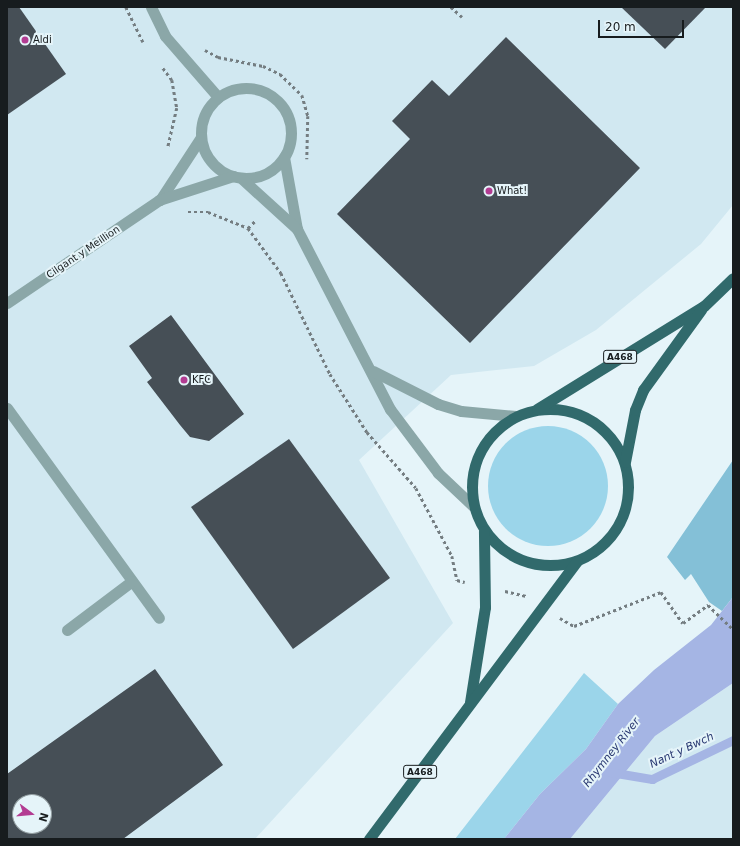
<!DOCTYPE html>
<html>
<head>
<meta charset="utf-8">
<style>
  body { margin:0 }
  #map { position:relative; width:740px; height:846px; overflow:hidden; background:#e5f4f9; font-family:"DejaVu Sans",sans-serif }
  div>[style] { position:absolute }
  .built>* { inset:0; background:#d1e8f1 }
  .green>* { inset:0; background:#9bd5ea }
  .round { border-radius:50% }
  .forest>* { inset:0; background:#84c0d7 }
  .water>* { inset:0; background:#a5b5e4 }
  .stream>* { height:9px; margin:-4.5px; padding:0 4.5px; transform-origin:4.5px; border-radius:4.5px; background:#a5b5e4 }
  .building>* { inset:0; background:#464f56 }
  .path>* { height:2.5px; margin-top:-1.25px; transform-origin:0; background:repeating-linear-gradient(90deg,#747d81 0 3px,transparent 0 6px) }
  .service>* { height:11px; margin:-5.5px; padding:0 5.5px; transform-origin:5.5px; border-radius:5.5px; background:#8ba7a8 }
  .minor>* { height:11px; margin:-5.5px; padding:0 5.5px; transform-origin:5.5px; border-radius:5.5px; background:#8ba7a8 }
  .minor>.ring { margin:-5.5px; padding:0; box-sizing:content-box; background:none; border:11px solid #8ba7a8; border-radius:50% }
  .primary>* { height:11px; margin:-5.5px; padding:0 5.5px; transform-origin:5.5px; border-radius:5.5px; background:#316a6c }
  .primary>.ring { margin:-5.5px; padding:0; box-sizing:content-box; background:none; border:11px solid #316a6c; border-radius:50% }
  .dots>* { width:11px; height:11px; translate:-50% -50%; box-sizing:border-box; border:2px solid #e5f4f9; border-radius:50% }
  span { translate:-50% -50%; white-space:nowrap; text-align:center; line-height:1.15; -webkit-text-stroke:4px #e5f4f9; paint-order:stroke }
  .shield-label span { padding:1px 3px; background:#e5f4f9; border:1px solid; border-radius:3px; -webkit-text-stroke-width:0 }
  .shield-label { font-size:9px; color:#171c1e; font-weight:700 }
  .poi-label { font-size:10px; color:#171c1e }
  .left { translate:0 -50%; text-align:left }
  .street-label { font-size:10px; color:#171c1e }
  .water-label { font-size:11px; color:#293871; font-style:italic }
  .frame { position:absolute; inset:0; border:8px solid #171c1e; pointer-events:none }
  .north { position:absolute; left:12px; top:794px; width:40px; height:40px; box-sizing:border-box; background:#e5f4f9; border:1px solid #939ea1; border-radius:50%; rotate:106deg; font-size:11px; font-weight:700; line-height:16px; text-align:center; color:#171c1e }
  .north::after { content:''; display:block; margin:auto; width:14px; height:18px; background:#b33c92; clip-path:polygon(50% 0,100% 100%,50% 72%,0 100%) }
  .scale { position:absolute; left:598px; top:20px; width:86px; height:18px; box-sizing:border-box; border:2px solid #171c1e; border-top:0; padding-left:5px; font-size:12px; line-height:14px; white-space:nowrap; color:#171c1e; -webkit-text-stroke:3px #e5f4f9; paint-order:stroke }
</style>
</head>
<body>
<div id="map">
  <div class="built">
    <i style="clip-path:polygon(evenodd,7px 7px,733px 7px,733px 205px,701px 244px,596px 330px,534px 366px,451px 375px,359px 460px,453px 623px,255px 839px,7px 839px,7px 7px,20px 802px,44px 802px,44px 826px,20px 826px,20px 802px)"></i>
    <i style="clip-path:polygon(733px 683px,733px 839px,570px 839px,655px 736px)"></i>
  </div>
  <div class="green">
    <i class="round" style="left:488px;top:426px;width:120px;height:120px"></i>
    <i style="clip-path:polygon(584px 673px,618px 704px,586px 749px,540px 794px,504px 839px,455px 839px)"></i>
  </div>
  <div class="forest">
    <i style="clip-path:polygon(733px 460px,733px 597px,722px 611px,709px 602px,691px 574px,685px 580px,667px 557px)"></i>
  </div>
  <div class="water">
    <i style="clip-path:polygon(733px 597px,733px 683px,655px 736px,570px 839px,504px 839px,540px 794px,586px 749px,618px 704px,654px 670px,711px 625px)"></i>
  </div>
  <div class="stream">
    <i style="left:610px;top:772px;width:43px;rotate:9.5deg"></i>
    <i style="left:652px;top:779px;width:90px;rotate:-25.7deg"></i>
  </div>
  <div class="building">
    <i style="clip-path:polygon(7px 7px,19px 7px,66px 74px,7px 115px)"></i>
    <i style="clip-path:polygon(621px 7px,706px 7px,665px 49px)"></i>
    <i style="clip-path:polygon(506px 37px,640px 168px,470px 343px,337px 214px,410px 139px,392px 121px,432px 80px,449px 96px)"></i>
    <i style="clip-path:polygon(171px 315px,244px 414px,209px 441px,190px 437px,180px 425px,147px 382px,152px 378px,129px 346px)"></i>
    <i style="clip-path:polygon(289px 439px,390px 578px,293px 649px,191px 507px)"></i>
    <i style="clip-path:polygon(evenodd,155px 669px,223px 765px,123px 839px,7px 839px,7px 774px,155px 669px,20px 802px,44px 802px,44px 826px,20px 826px,20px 802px)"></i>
  </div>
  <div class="path">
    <i style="left:126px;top:7px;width:39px;rotate:64deg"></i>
    <i style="left:451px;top:7px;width:15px;rotate:42deg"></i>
    <i style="left:205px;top:50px;width:15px;rotate:28deg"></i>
    <i style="left:218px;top:57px;width:46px;rotate:11.3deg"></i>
    <i style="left:263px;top:66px;width:19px;rotate:25deg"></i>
    <i style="left:280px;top:74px;width:30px;rotate:44deg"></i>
    <i style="left:302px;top:95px;width:22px;rotate:74deg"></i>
    <i style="left:308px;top:116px;width:43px;rotate:91.3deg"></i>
    <i style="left:163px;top:68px;width:15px;rotate:53deg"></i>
    <i style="left:172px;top:80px;width:28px;rotate:80deg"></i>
    <i style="left:177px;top:108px;width:40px;rotate:103deg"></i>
    <i style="left:188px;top:212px;width:20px"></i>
    <i style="left:208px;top:212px;width:43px;rotate:21.8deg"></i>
    <i style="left:248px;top:228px;width:56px;rotate:53.7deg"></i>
    <i style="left:281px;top:273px;width:112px;rotate:64.1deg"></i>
    <i style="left:330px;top:374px;width:69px;rotate:57.5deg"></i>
    <i style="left:367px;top:432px;width:74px;rotate:48.8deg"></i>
    <i style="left:416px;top:488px;width:77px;rotate:62.1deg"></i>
    <i style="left:452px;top:556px;width:25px;rotate:78deg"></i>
    <i style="left:457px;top:580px;width:8px;rotate:14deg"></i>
    <i style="left:248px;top:228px;width:11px;rotate:-45deg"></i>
    <i style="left:505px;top:591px;width:22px;rotate:13deg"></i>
    <i style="left:560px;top:618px;width:16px;rotate:30deg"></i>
    <i style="left:574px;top:626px;width:93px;rotate:-21.3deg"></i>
    <i style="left:661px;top:592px;width:38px;rotate:55deg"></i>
    <i style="left:683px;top:623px;width:31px;rotate:-36deg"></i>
    <i style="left:708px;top:605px;width:35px;rotate:44deg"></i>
  </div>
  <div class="service">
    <i style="left:151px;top:7px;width:32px;rotate:64deg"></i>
    <i style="left:165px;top:36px;width:81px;rotate:49deg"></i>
  </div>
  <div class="minor">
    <i class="ring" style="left:201px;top:88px;width:79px;height:79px"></i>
    <i style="left:284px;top:157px;width:73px;rotate:79.8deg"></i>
    <i style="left:297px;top:229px;width:203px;rotate:62.7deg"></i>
    <i style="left:390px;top:409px;width:80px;rotate:53.1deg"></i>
    <i style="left:438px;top:473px;width:48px;rotate:43.3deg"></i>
    <i style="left:241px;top:178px;width:76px;rotate:42.3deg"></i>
    <i style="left:160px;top:200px;width:75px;rotate:-56.9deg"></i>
    <i style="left:7px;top:303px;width:184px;rotate:-34.1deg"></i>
    <i style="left:159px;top:200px;width:78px;rotate:-18deg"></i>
    <i style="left:373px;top:371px;width:73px;rotate:26.9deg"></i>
    <i style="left:438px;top:404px;width:24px;rotate:17deg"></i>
    <i style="left:461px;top:411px;width:55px;rotate:5.2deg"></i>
    <i style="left:7px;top:408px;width:259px;rotate:54.1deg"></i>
    <i style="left:67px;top:630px;width:81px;rotate:-37deg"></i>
  </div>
  <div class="primary">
    <i class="ring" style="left:472px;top:409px;width:145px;height:145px"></i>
    <i style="left:537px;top:409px;width:196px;rotate:-31.7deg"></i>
    <i style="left:704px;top:306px;width:40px;rotate:-44deg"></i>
    <i style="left:625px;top:462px;width:53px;rotate:-79.1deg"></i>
    <i style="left:635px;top:410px;width:22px;rotate:-68deg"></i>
    <i style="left:643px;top:390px;width:99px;rotate:-54.1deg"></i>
    <i style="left:470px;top:702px;width:96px;rotate:-81deg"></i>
    <i style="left:485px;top:607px;width:76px;rotate:-90.8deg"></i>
    <i style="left:369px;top:839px;width:347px;rotate:-53.2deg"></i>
  </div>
  <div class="dots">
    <i style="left:25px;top:40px;background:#b33c92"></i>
    <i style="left:489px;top:191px;background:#b33c92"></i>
    <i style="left:184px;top:380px;background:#b33c92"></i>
  </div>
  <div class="shield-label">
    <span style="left:620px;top:357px">A468</span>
    <span style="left:420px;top:772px">A468</span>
  </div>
  <div class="poi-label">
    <span class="left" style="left:33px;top:40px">Aldi</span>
    <span class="left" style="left:497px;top:191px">What!</span>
    <span class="left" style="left:192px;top:380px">KFC</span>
  </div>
  <div class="street-label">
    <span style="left:83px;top:252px;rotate:-34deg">Cilgant y Meillion</span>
  </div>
  <div class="water-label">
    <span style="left:682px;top:751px;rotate:-25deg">Nant y Bwch</span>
    <span style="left:612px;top:753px;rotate:-52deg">Rhymney River</span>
  </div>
  <div class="frame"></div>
  <div class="north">N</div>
  <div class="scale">20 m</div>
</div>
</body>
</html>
